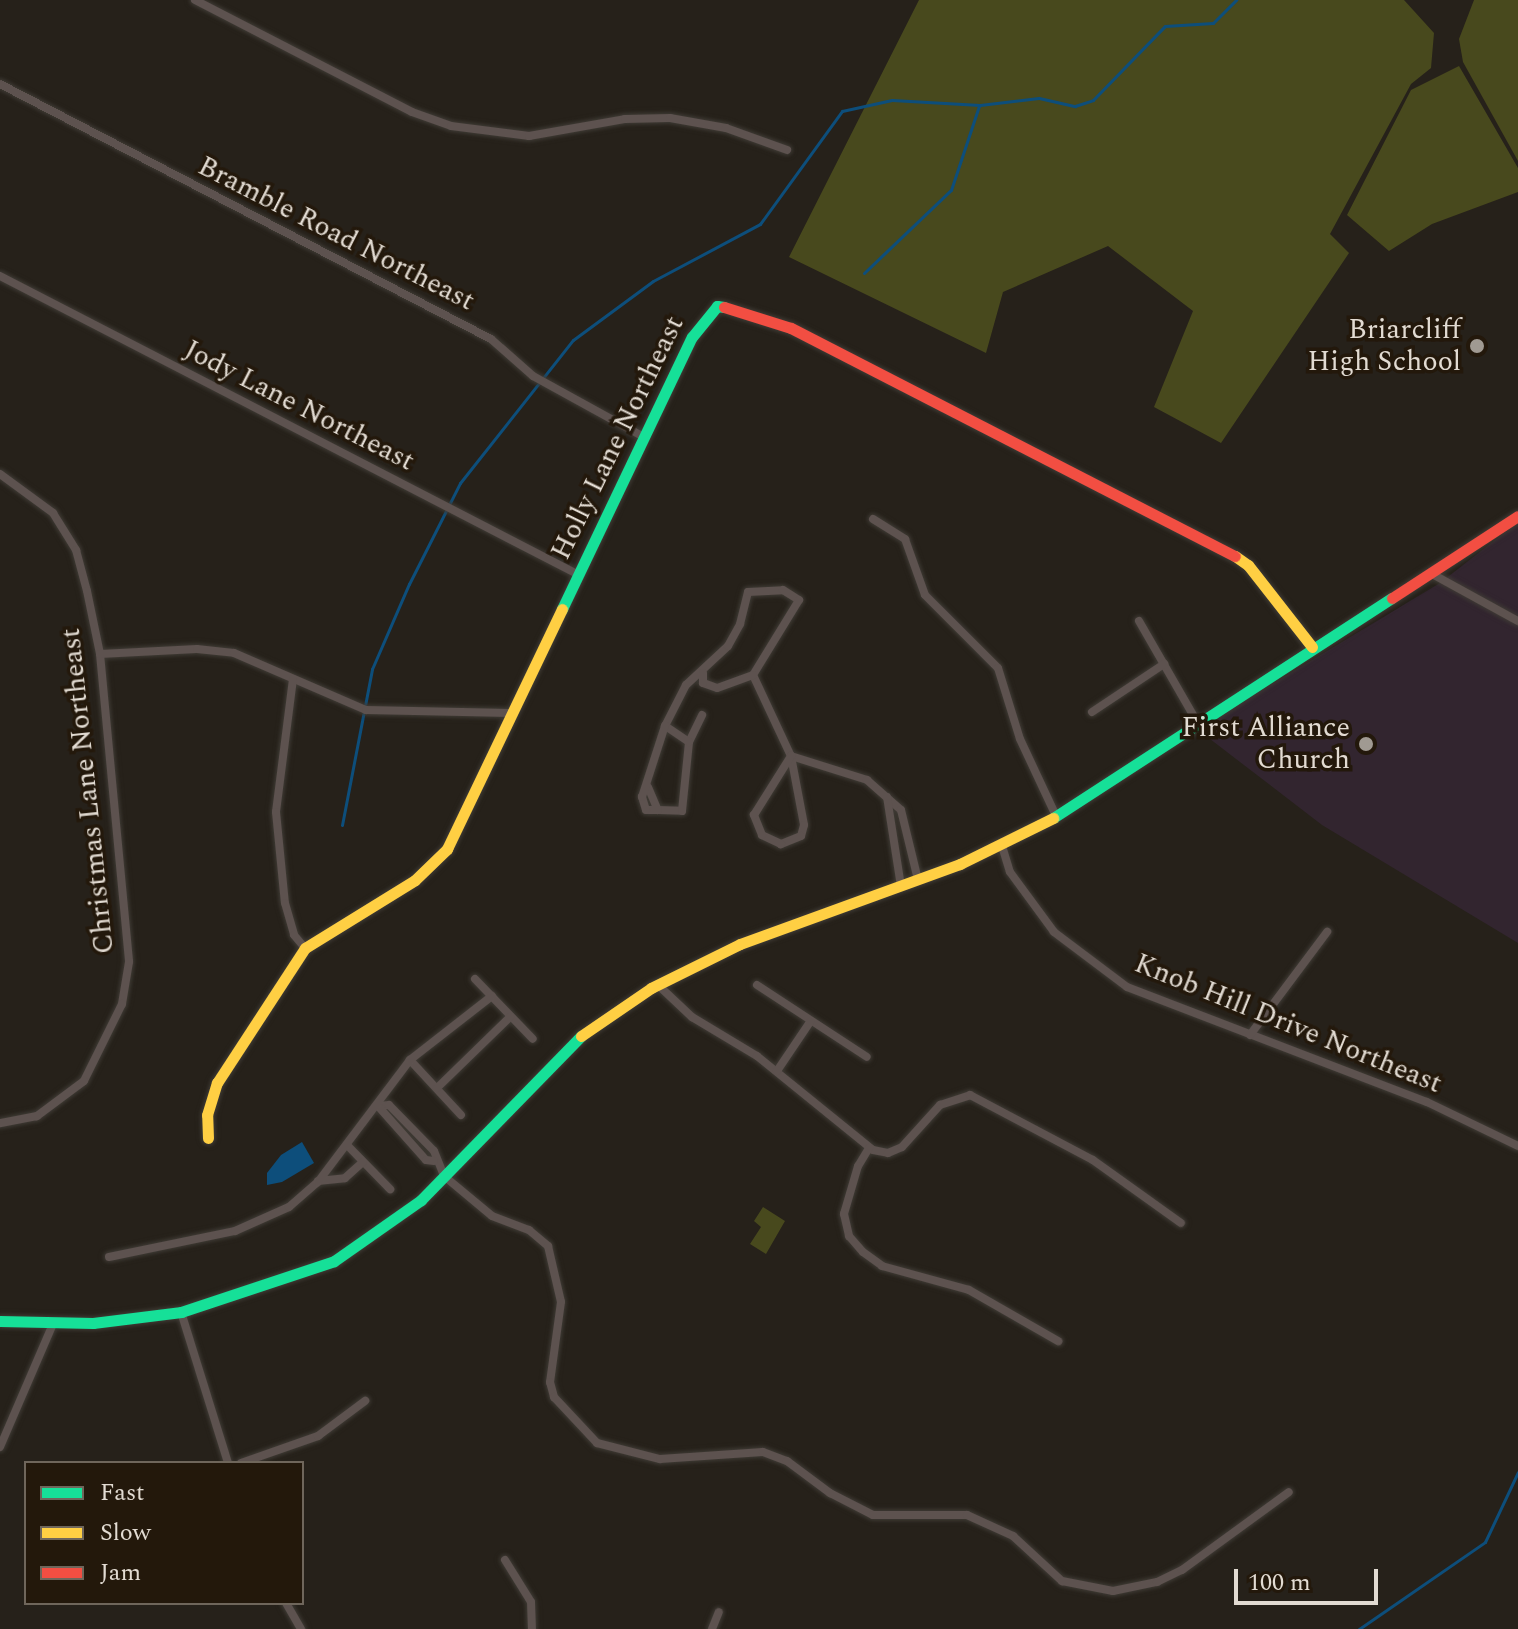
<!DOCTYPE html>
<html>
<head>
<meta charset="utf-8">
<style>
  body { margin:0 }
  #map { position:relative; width:1518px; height:1629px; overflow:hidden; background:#26211a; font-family:Spectral,serif }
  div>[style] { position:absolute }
  .commercial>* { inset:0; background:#32252f }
  .green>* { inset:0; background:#48491d }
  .water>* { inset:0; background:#0d4e7b }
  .stream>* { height:3px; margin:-1.5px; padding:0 1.5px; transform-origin:1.5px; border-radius:1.5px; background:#0d4e7b }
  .roads { filter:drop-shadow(0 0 2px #3f3b35) drop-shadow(0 0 2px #3f3b35) }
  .street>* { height:8px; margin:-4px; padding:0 4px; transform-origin:4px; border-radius:4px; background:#5d524f }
  .fast>* { height:11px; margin:-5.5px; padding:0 5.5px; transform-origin:5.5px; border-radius:5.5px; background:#16e098 }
  .slow>* { height:11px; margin:-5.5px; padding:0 5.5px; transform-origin:5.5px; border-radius:5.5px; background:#ffcf43 }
  .jam>* { height:11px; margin:-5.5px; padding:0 5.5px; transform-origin:5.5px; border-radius:5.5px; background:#f24e42 }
  .dots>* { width:22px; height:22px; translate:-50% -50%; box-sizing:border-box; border:4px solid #23180b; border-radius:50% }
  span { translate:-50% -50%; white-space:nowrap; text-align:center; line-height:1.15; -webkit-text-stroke:7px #23180b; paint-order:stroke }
  .street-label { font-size:28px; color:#e2dbd2 }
  .poi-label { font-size:28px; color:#e2dbd2 }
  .right { translate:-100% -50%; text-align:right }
  .legend { position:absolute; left:24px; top:1461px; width:280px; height:144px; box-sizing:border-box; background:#23180b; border:2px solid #6f665b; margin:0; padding:10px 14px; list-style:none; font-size:24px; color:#e2dbd2 }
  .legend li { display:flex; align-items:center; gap:16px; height:40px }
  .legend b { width:40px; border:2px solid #6f665b }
  .scale { position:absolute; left:1234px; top:1569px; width:144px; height:36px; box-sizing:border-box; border:4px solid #e2dbd2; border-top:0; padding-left:10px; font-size:24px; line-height:28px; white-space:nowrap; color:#e2dbd2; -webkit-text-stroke:6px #23180b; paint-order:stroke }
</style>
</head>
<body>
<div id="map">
  <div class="commercial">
    <i style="clip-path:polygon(1518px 522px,1518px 943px,1322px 825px,1197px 729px,1440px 583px)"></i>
  </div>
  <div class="green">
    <i style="clip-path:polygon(919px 0,1404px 0,1434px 33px,1431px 68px,1411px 84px,1330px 234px,1349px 253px,1221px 443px,1154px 407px,1193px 311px,1108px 246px,1003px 292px,986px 353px,789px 257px)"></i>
    <i style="clip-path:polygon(1518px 0,1518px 161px,1463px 62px,1459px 39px,1474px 0)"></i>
    <i style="clip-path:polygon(1459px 66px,1518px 168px,1518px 192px,1432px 224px,1389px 251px,1347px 215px,1411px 90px)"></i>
    <i style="clip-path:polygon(763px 1207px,785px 1221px,766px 1254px,750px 1244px,761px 1227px,754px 1221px)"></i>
  </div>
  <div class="water">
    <i style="clip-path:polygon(302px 1142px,314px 1163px,282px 1182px,267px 1185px,267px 1173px,281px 1155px)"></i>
  </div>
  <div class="stream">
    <i style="left:864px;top:273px;width:120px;rotate:-43.7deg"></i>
    <i style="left:951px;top:190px;width:89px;rotate:-71.6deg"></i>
    <i style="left:342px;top:825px;width:159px;rotate:-79.1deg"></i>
    <i style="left:372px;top:669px;width:93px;rotate:-66.5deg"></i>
    <i style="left:409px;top:584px;width:113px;rotate:-63.2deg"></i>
    <i style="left:460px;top:483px;width:182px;rotate:-51.7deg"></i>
    <i style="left:573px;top:340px;width:99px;rotate:-36.4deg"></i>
    <i style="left:653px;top:281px;width:121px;rotate:-28deg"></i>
    <i style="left:760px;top:224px;width:140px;rotate:-54deg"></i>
    <i style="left:842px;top:111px;width:51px;rotate:-12.4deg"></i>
    <i style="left:892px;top:100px;width:88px;rotate:3.3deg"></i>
    <i style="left:980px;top:105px;width:59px;rotate:-6.8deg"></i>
    <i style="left:1039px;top:98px;width:37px;rotate:13deg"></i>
    <i style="left:1075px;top:106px;width:19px;rotate:-18deg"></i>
    <i style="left:1093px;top:100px;width:103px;rotate:-45.8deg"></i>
    <i style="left:1165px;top:26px;width:48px;rotate:-3.6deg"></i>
    <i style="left:1213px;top:23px;width:33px;rotate:-45deg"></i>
    <i style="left:1359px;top:1629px;width:153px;rotate:-34.6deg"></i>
    <i style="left:1485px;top:1542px;width:77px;rotate:-64.8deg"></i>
  </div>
  <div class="roads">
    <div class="street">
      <i style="left:195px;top:0;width:244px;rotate:27.3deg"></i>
      <i style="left:412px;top:112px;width:41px;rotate:19.7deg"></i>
      <i style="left:451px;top:126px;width:79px;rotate:7.3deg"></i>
      <i style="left:529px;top:136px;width:97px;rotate:-10deg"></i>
      <i style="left:625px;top:119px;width:45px;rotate:-1.3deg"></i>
      <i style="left:670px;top:118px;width:57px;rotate:10.1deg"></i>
      <i style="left:726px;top:128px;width:65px;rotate:19.8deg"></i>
      <i style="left:0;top:84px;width:553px;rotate:27.45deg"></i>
      <i style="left:491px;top:339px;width:56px;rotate:41.4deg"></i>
      <i style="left:533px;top:376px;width:127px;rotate:28.8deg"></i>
      <i style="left:0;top:276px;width:649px;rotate:27.31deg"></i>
      <i style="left:0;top:474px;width:66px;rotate:36.3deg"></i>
      <i style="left:53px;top:513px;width:44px;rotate:58.1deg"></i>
      <i style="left:76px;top:550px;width:42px;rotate:75deg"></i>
      <i style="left:87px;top:591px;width:64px;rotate:78.3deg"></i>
      <i style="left:100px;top:654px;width:309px;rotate:84.6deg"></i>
      <i style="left:129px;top:962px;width:43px;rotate:99.5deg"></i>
      <i style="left:122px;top:1004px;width:86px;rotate:116.3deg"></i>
      <i style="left:84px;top:1081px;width:59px;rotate:143.3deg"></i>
      <i style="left:37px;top:1116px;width:38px;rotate:169deg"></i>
      <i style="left:873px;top:519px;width:38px;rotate:32deg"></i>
      <i style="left:905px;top:539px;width:59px;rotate:70.3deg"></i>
      <i style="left:925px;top:595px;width:103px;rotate:45deg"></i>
      <i style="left:998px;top:668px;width:74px;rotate:72.8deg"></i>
      <i style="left:1020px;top:739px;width:85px;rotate:64.9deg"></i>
      <i style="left:1432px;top:574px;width:98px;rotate:28.7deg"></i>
      <i style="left:1139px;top:621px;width:116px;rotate:60.1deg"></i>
      <i style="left:100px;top:654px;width:97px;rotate:-3deg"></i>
      <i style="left:197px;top:649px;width:37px;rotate:6deg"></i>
      <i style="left:234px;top:653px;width:144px;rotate:23.4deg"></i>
      <i style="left:366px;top:710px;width:144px;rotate:1.2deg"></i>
      <i style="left:753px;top:675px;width:89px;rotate:64.9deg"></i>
      <i style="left:791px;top:756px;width:80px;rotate:17.5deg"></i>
      <i style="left:867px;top:780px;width:45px;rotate:41.4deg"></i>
      <i style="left:901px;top:810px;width:72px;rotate:76.3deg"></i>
      <i style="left:293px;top:679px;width:134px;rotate:97.3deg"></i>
      <i style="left:276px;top:812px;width:91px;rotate:84.4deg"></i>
      <i style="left:285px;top:903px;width:33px;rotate:74deg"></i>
      <i style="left:294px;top:935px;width:17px;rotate:50deg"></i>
      <i style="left:1092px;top:712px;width:87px;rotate:-33.7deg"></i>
      <i style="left:689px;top:742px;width:30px;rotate:-64deg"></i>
      <i style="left:791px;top:756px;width:70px;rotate:79.3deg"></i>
      <i style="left:804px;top:825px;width:11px;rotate:105deg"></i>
      <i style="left:801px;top:836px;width:22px;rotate:158deg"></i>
      <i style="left:781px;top:844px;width:21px;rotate:-155deg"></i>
      <i style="left:762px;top:835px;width:22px;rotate:-112deg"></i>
      <i style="left:754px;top:815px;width:70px;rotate:-57.9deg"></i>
      <i style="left:648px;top:787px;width:25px;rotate:67deg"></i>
      <i style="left:658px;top:810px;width:24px;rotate:2deg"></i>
      <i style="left:682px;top:811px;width:69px;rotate:-84.2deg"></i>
      <i style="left:689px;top:742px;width:29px;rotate:-146deg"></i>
      <i style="left:665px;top:726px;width:46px;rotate:-62.9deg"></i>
      <i style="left:686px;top:685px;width:57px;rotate:-42.9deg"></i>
      <i style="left:728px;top:646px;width:25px;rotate:-61deg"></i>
      <i style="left:740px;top:624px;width:33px;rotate:-76deg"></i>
      <i style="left:748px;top:592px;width:35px;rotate:-3deg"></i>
      <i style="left:783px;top:590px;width:19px;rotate:32deg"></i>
      <i style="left:799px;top:600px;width:88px;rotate:121.5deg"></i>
      <i style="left:753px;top:675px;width:38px;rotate:160deg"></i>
      <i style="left:717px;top:688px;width:15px;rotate:-160deg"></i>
      <i style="left:703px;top:683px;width:10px;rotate:-90deg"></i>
      <i style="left:887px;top:797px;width:90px;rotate:81.1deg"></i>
      <i style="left:658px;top:810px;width:12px;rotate:180deg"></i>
      <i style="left:646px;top:810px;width:14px;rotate:-107deg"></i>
      <i style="left:642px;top:797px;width:75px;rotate:-72.1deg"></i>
      <i style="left:1002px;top:846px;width:27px;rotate:73deg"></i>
      <i style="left:1010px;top:872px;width:74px;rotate:53.7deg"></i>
      <i style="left:1054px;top:932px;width:91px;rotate:37deg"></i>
      <i style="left:1127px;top:987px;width:321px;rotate:21deg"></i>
      <i style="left:1427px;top:1102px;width:101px;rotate:25.8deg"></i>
      <i style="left:475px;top:979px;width:83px;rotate:46deg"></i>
      <i style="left:658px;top:985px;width:47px;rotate:43.3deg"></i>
      <i style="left:692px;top:1017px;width:76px;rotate:31deg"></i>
      <i style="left:757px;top:1056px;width:149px;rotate:39deg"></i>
      <i style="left:873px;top:1150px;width:15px;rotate:11deg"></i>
      <i style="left:888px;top:1153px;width:15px;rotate:-23deg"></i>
      <i style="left:902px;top:1147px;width:57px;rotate:-47.9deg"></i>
      <i style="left:940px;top:1105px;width:32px;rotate:-18deg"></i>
      <i style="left:970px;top:1095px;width:139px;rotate:27.9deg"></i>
      <i style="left:1093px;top:1160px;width:108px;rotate:35.6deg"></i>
      <i style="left:757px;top:985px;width:131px;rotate:33.2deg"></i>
      <i style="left:1250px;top:1035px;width:129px;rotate:-53.2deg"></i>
      <i style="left:410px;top:1060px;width:75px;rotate:47.2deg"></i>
      <i style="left:777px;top:1071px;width:59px;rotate:-56deg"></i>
      <i style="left:437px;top:1088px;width:102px;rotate:-44.2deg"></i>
      <i style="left:378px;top:1106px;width:11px;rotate:-5deg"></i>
      <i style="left:389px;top:1105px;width:64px;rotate:45.6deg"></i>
      <i style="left:434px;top:1151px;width:27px;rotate:68deg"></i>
      <i style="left:444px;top:1176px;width:62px;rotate:39.8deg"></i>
      <i style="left:492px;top:1216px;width:40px;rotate:21deg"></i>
      <i style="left:529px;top:1230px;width:25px;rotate:40deg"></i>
      <i style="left:548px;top:1246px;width:57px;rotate:76.9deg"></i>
      <i style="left:561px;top:1302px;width:81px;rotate:97.8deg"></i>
      <i style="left:550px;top:1382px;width:16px;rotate:75deg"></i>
      <i style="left:554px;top:1397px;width:63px;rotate:46.9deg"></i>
      <i style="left:597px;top:1443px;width:65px;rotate:14.3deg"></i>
      <i style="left:660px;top:1459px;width:103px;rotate:-3.9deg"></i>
      <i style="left:763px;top:1452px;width:26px;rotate:21deg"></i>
      <i style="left:787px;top:1461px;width:54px;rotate:36.7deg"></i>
      <i style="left:830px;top:1493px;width:48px;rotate:27.1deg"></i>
      <i style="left:873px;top:1515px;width:94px"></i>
      <i style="left:967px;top:1515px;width:51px;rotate:24.5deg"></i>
      <i style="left:1013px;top:1536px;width:67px;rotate:42.6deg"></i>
      <i style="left:1062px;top:1581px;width:52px;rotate:11.1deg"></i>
      <i style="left:1113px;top:1591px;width:45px;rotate:-11.6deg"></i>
      <i style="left:1157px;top:1582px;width:28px;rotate:-26deg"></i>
      <i style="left:1182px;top:1570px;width:132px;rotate:-36.1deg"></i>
      <i style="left:378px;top:1106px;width:72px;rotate:48.4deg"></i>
      <i style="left:426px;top:1160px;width:8px;rotate:7deg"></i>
      <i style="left:347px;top:1145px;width:62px;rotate:45.7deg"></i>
      <i style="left:869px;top:1148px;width:21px;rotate:121deg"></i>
      <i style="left:858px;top:1166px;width:50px;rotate:106.3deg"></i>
      <i style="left:844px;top:1214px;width:23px;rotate:77deg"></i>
      <i style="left:849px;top:1236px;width:21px;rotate:49deg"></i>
      <i style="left:863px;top:1252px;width:24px;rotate:36deg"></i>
      <i style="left:882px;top:1266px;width:90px;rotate:15.4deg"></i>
      <i style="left:969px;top:1290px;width:103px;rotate:29.8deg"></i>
      <i style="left:318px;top:1181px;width:27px;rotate:-6deg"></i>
      <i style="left:345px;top:1178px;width:24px;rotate:-42deg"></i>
      <i style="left:109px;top:1257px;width:129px;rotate:-11.7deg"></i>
      <i style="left:235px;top:1231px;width:59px;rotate:-24deg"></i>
      <i style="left:289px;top:1207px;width:38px;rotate:-41deg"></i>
      <i style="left:318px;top:1182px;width:153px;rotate:-53deg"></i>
      <i style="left:410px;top:1060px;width:104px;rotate:-38deg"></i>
      <i style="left:181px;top:1312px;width:158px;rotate:72.7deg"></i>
      <i style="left:0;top:1447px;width:134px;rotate:-66.7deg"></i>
      <i style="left:241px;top:1463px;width:82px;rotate:-19.3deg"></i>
      <i style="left:318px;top:1436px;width:59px;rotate:-36.7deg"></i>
      <i style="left:505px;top:1560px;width:49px;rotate:58.2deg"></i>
      <i style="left:531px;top:1602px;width:27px;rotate:88deg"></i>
      <i style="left:286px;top:1603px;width:30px;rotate:60deg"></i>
      <i style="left:712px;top:1629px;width:18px;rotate:-68deg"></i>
    </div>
    <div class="fast">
      <i style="left:562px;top:609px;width:301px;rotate:-64.5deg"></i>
      <i style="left:692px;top:337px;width:40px;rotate:-51deg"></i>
      <i style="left:717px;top:306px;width:7px;rotate:8deg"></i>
      <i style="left:1053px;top:818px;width:404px;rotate:-33deg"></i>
      <i style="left:0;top:1321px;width:93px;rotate:1.2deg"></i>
      <i style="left:93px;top:1323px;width:89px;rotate:-7.1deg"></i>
      <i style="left:181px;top:1312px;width:161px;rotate:-18.4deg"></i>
      <i style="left:334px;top:1261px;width:106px;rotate:-35deg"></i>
      <i style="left:421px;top:1200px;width:229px;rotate:-45.7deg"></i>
    </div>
    <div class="slow">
      <i style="left:1235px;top:556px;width:16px;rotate:35deg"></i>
      <i style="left:1248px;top:565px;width:104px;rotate:52deg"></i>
      <i style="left:581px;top:1036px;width:85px;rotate:-34.4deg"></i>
      <i style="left:651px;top:988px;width:99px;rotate:-26.3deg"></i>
      <i style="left:740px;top:944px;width:234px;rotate:-20deg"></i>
      <i style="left:960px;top:864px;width:104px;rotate:-26.3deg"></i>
      <i style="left:208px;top:1138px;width:23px;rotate:-92deg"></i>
      <i style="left:207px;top:1115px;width:34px;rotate:-73deg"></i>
      <i style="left:217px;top:1083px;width:161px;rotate:-56.9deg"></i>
      <i style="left:305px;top:948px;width:129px;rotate:-31.7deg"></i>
      <i style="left:415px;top:880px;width:45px;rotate:-44.1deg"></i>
      <i style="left:447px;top:849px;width:266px;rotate:-64.4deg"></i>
    </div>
    <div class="jam">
      <i style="left:724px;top:307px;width:70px;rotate:17.4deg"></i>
      <i style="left:791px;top:328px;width:499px;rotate:27.2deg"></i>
      <i style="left:1392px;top:598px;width:150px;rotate:-33.1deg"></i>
    </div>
  </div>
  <div class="dots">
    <i style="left:1477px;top:346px;background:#a09a92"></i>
    <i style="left:1366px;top:744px;background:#a09a92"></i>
  </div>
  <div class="street-label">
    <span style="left:336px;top:234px;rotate:27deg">Bramble Road Northeast</span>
    <span style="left:299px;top:406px;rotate:27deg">Jody Lane Northeast</span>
    <span style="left:618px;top:438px;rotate:-64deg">Holly Lane Northeast</span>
    <span style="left:88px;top:791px;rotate:-96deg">Christmas Lane Northeast</span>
    <span style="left:1288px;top:1024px;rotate:22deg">Knob Hill Drive Northeast</span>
  </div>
  <div class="poi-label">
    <span class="right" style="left:1461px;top:346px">Briarcliff<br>High School</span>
    <span class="right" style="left:1350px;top:744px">First Alliance<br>Church</span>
  </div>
  <ul class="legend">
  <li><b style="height:10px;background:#16e098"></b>Fast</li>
  <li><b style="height:10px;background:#ffcf43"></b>Slow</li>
  <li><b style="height:10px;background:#f24e42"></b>Jam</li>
  </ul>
  <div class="scale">100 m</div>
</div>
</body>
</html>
